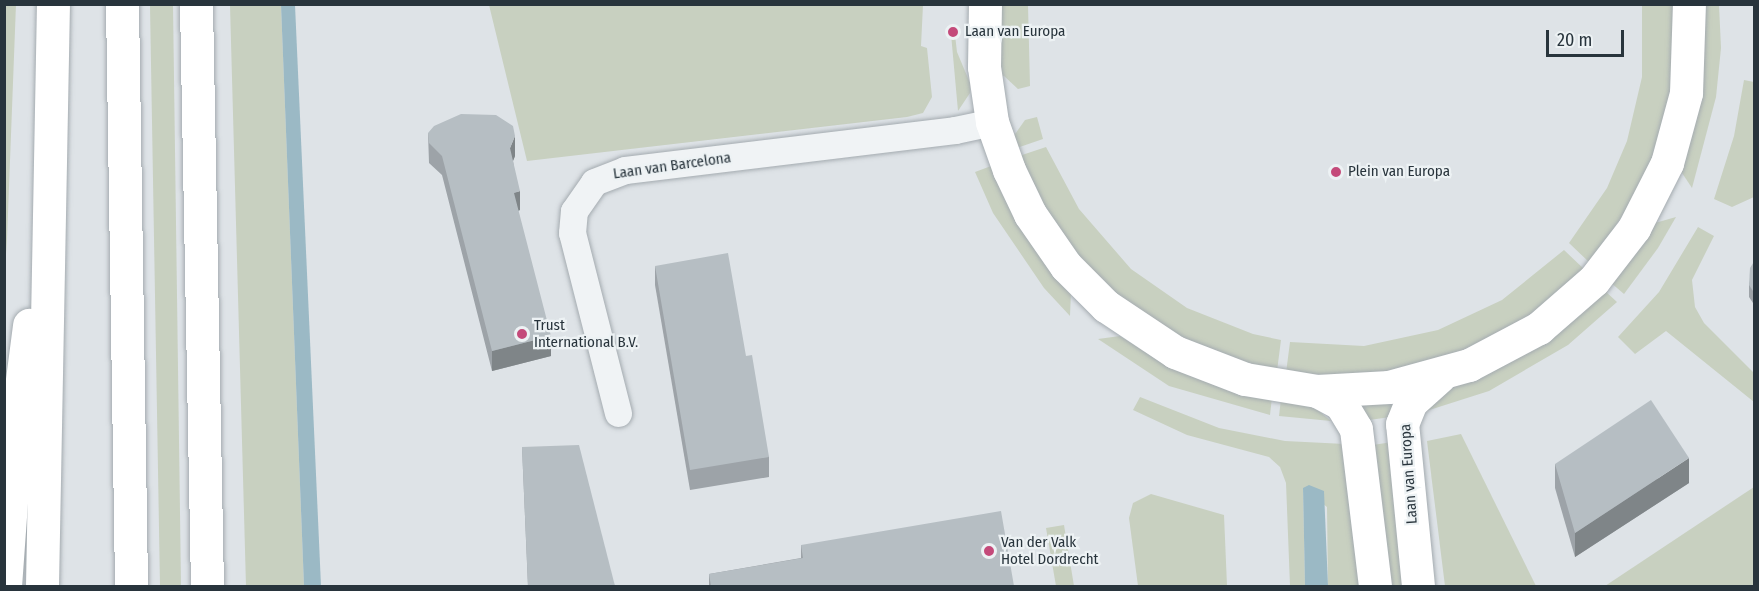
<!DOCTYPE html>
<html>
<head>
<meta charset="utf-8">
<style>
  body { margin:0 }
  #map { position:relative; width:1759px; height:591px; overflow:hidden; background:#dee3e7; font-family:"Fira Sans Condensed",sans-serif }
  div>[style] { position:absolute }
  .green>* { inset:0; background:#c8d0c0 }
  .water>* { inset:0; background:#9bb9c5 }
  .roads { filter:drop-shadow(0 0 2px #a4abb0) drop-shadow(0 0 2px #a4abb0) }
  .street>* { height:27px; margin:-13.5px; padding:0 13.5px; transform-origin:13.5px; border-radius:13.5px; background:#f0f3f5 }
  .secondary>* { height:33px; margin:-16.5px; padding:0 16.5px; transform-origin:16.5px; border-radius:16.5px; background:#fff }
  .highway>* { height:33px; margin:-16.5px; padding:0 16.5px; transform-origin:16.5px; border-radius:16.5px; background:#fff }
  .wall>* { inset:0; background:#9da3a8 }
  .shaded-wall>* { inset:0; background:#7f8588 }
  .building>* { inset:0; background:#b6bec3 }
  .dots>* { width:16px; height:16px; translate:-50% -50%; box-sizing:border-box; border:3px solid #edf2f4; border-radius:50% }
  span { translate:-50% -50%; white-space:nowrap; text-align:center; line-height:1.15; -webkit-text-stroke:4.5px #edf2f4; paint-order:stroke }
  .poi-label { font-size:15px; color:#28343c }
  .left { translate:0 -50%; text-align:left }
  .street-label { font-size:15px; color:#28343c }
  .frame { position:absolute; inset:0; border:6px solid #28343c; pointer-events:none }
  .scale { position:absolute; left:1546px; top:30px; width:78px; height:27px; box-sizing:border-box; border:3px solid #28343c; border-top:0; padding-left:8px; font-size:18px; line-height:21px; white-space:nowrap; color:#28343c; -webkit-text-stroke:4px #edf2f4; paint-order:stroke }
</style>
</head>
<body>
<div id="map">
  <div class="green">
    <i style="clip-path:polygon(16px 4px,7px 239px,5px 270px,4px 5px)"></i>
    <i style="clip-path:polygon(150px 5px,173px 5px,181px 586px,160px 586px)"></i>
    <i style="clip-path:polygon(230px 5px,281px 5px,304px 586px,246px 586px)"></i>
    <i style="clip-path:polygon(489px 5px,923px 5px,921px 46px,927px 48px,932px 97px,923px 113px,907px 117px,527px 161px)"></i>
    <i style="clip-path:polygon(998px 5px,1028px 5px,1030px 86px,1018px 89px,1004px 76px,998px 77px)"></i>
    <i style="clip-path:polygon(1642px 5px,1674px 5px,1674px 64px,1665px 122px,1642px 185px,1591px 264px,1569px 243px,1607px 188px,1627px 141px,1642px 77px)"></i>
    <i style="clip-path:polygon(1701px 5px,1719px 5px,1721px 48px,1716px 97px,1692px 188px,1680px 170px)"></i>
    <i style="clip-path:polygon(951px 34px,955px 35px,957px 52px,970px 83px,970px 93px,958px 111px)"></i>
    <i style="clip-path:polygon(1744px 80px,1754px 82px,1754px 197px,1732px 207px,1714px 199px,1734px 136px)"></i>
    <i style="clip-path:polygon(1037px 117px,1043px 139px,1014px 149px,1011px 140px,1025px 120px)"></i>
    <i style="clip-path:polygon(1046px 147px,1079px 209px,1131px 269px,1187px 308px,1253px 334px,1281px 340px,1277px 371px,1206px 352px,1109px 292px,1054px 228px,1016px 157px)"></i>
    <i style="clip-path:polygon(991px 166px,1033px 247px,1071px 292px,1070px 316px,1044px 288px,993px 213px,975px 172px)"></i>
    <i style="clip-path:polygon(1676px 217px,1658px 248px,1624px 294px,1610px 282px,1655px 223px)"></i>
    <i style="clip-path:polygon(1698px 227px,1714px 236px,1692px 280px,1695px 307px,1704px 323px,1754px 373px,1754px 402px,1666px 331px,1635px 354px,1618px 337px,1659px 292px)"></i>
    <i style="clip-path:polygon(1564px 250px,1585px 270px,1556px 297px,1487px 343px,1397px 372px,1349px 376px,1286px 373px,1290px 342px,1364px 346px,1438px 330px,1502px 300px)"></i>
    <i style="clip-path:polygon(1604px 290px,1617px 302px,1568px 345px,1489px 391px,1420px 413px,1439px 393px,1487px 372px)"></i>
    <i style="clip-path:polygon(1120px 336px,1168px 366px,1272px 397px,1270px 415px,1169px 386px,1098px 339px)"></i>
    <i style="clip-path:polygon(1401px 390px,1391px 417px,1369px 420px,1355px 396px)"></i>
    <i style="clip-path:polygon(1140px 397px,1219px 428px,1285px 441px,1345px 444px,1362px 586px,1328px 586px,1327px 507px,1303px 488px,1305px 586px,1290px 586px,1286px 483px,1280px 467px,1269px 457px,1187px 435px,1133px 410px)"></i>
    <i style="clip-path:polygon(1281px 399px,1309px 403px,1331px 421px,1279px 416px)"></i>
    <i style="clip-path:polygon(1461px 434px,1536px 586px,1445px 586px,1427px 441px)"></i>
    <i style="clip-path:polygon(1392px 442px,1409px 586px,1389px 586px,1373px 445px)"></i>
    <i style="clip-path:polygon(1754px 487px,1754px 586px,1605px 586px)"></i>
    <i style="clip-path:polygon(1151px 494px,1224px 515px,1227px 586px,1138px 586px,1129px 518px,1133px 503px)"></i>
    <i style="clip-path:polygon(1064px 525px,1074px 586px,1056px 586px,1046px 528px)"></i>
  </div>
  <div class="water">
    <i style="clip-path:polygon(281px 5px,295px 5px,321px 586px,304px 586px)"></i>
    <i style="clip-path:polygon(1309px 485px,1324px 491px,1328px 586px,1305px 586px,1303px 488px)"></i>
  </div>
  <div class="roads">
    <div class="street">
      <i style="left:618px;top:413px;width:186px;rotate:-104.3deg"></i>
      <i style="left:572px;top:233px;width:22px;rotate:-85deg"></i>
      <i style="left:574px;top:211px;width:35px;rotate:-55deg"></i>
      <i style="left:594px;top:182px;width:33px;rotate:-21deg"></i>
      <i style="left:625px;top:170px;width:332px;rotate:-6.9deg"></i>
      <i style="left:955px;top:130px;width:38px;rotate:-12deg"></i>
    </div>
    <div class="secondary">
      <i style="left:985px;top:4px;width:63px;rotate:90.9deg"></i>
      <i style="left:984px;top:67px;width:56px;rotate:81.7deg"></i>
      <i style="left:992px;top:122px;width:51px;rotate:70.5deg"></i>
      <i style="left:1009px;top:170px;width:49px;rotate:64.5deg"></i>
      <i style="left:1030px;top:214px;width:63px;rotate:55.3deg"></i>
      <i style="left:1066px;top:266px;width:57px;rotate:45deg"></i>
      <i style="left:1106px;top:306px;width:83px;rotate:33.7deg"></i>
      <i style="left:1175px;top:352px;width:75px;rotate:21.1deg"></i>
      <i style="left:1245px;top:379px;width:73px;rotate:9.5deg"></i>
      <i style="left:1317px;top:391px;width:72px;rotate:-3.2deg"></i>
      <i style="left:1389px;top:387px;width:83px;rotate:-15.4deg"></i>
      <i style="left:1469px;top:365px;width:79px;rotate:-27.9deg"></i>
      <i style="left:1539px;top:328px;width:73px;rotate:-41.1deg"></i>
      <i style="left:1594px;top:280px;width:66px;rotate:-52.4deg"></i>
      <i style="left:1634px;top:228px;width:73px;rotate:-63.1deg"></i>
      <i style="left:1667px;top:163px;width:73px;rotate:-74.8deg"></i>
      <i style="left:1686px;top:93px;width:89px;rotate:-88.1deg"></i>
      <i style="left:1317px;top:391px;width:27px;rotate:28deg"></i>
      <i style="left:1341px;top:404px;width:29px;rotate:59deg"></i>
      <i style="left:1356px;top:429px;width:158px;rotate:83.1deg"></i>
      <i style="left:1418px;top:586px;width:163px;rotate:-95.6deg"></i>
      <i style="left:1402px;top:424px;width:24px;rotate:-68deg"></i>
      <i style="left:1411px;top:402px;width:39px;rotate:-42deg"></i>
    </div>
    <div class="highway">
      <i style="left:122px;top:4px;width:582px;rotate:89.11deg"></i>
      <i style="left:196px;top:4px;width:582px;rotate:88.92deg"></i>
      <i style="left:5px;top:586px;width:168px;rotate:-85.9deg"></i>
      <i style="left:17px;top:418px;width:94px;rotate:-82.6deg"></i>
      <i style="left:42px;top:586px;width:582px;rotate:-88.92deg"></i>
    </div>
  </div>
  <div class="wall">
    <i style="clip-path:polygon(428px 133px,515px 156px,513px 161px,520px 210px,518px 211px,551px 356px,492px 371px,442px 175px,429px 163px)"></i>
    <i style="clip-path:polygon(1755px 260px,1755px 306px,1749px 297px,1749px 285px)"></i>
    <i style="clip-path:polygon(655px 266px,769px 457px,769px 477px,690px 490px,655px 285px)"></i>
    <i style="clip-path:polygon(522px 447px,615px 586px,528px 586px)"></i>
    <i style="clip-path:polygon(1555px 464px,1689px 483px,1575px 557px,1555px 488px)"></i>
    <i style="clip-path:polygon(801px 545px,1014px 586px,709px 586px,709px 574px,801px 558px)"></i>
  </div>
  <div class="shaded-wall">
    <i style="clip-path:polygon(515px 136px,515px 156px,510px 168px,510px 148px)"></i>
    <i style="clip-path:polygon(520px 191px,520px 210px,514px 212px,514px 193px)"></i>
    <i style="clip-path:polygon(551px 336px,551px 356px,492px 371px,492px 351px)"></i>
    <i style="clip-path:polygon(1689px 458px,1689px 483px,1575px 557px,1575px 533px)"></i>
  </div>
  <div class="building">
    <i style="clip-path:polygon(461px 114px,496px 115px,513px 126px,515px 136px,510px 148px,520px 191px,514px 193px,551px 336px,492px 351px,442px 156px,429px 143px,428px 133px,434px 126px)"></i>
    <i style="clip-path:polygon(728px 253px,746px 356px,752px 355px,769px 457px,690px 470px,655px 266px)"></i>
    <i style="clip-path:polygon(1755px 260px,1755px 294px,1749px 285px,1750px 268px)"></i>
    <i style="clip-path:polygon(1651px 400px,1689px 458px,1575px 533px,1555px 464px)"></i>
    <i style="clip-path:polygon(579px 445px,615px 586px,528px 586px,522px 447px)"></i>
    <i style="clip-path:polygon(1001px 511px,1014px 586px,711px 586px,709px 574px,803px 558px,801px 545px)"></i>
  </div>
  <div class="dots">
    <i style="left:953px;top:32px;background:#c44a7a"></i>
    <i style="left:1336px;top:172px;background:#c44a7a"></i>
    <i style="left:522px;top:334px;background:#c44a7a"></i>
    <i style="left:989px;top:551px;background:#c44a7a"></i>
  </div>
  <div class="poi-label">
    <span class="left" style="left:965px;top:32px">Laan van Europa</span>
    <span class="left" style="left:1348px;top:172px">Plein van Europa</span>
    <span class="left" style="left:534px;top:334px">Trust<br>International B.V.</span>
    <span class="left" style="left:1001px;top:551px">Van der Valk<br>Hotel Dordrecht</span>
  </div>
  <div class="street-label">
    <span style="left:672px;top:166px;rotate:-8deg">Laan van Barcelona</span>
    <span style="left:1409px;top:474px;rotate:-94deg">Laan van Europa</span>
  </div>
  <div class="frame"></div>
  <div class="scale">20 m</div>
</div>
</body>
</html>
